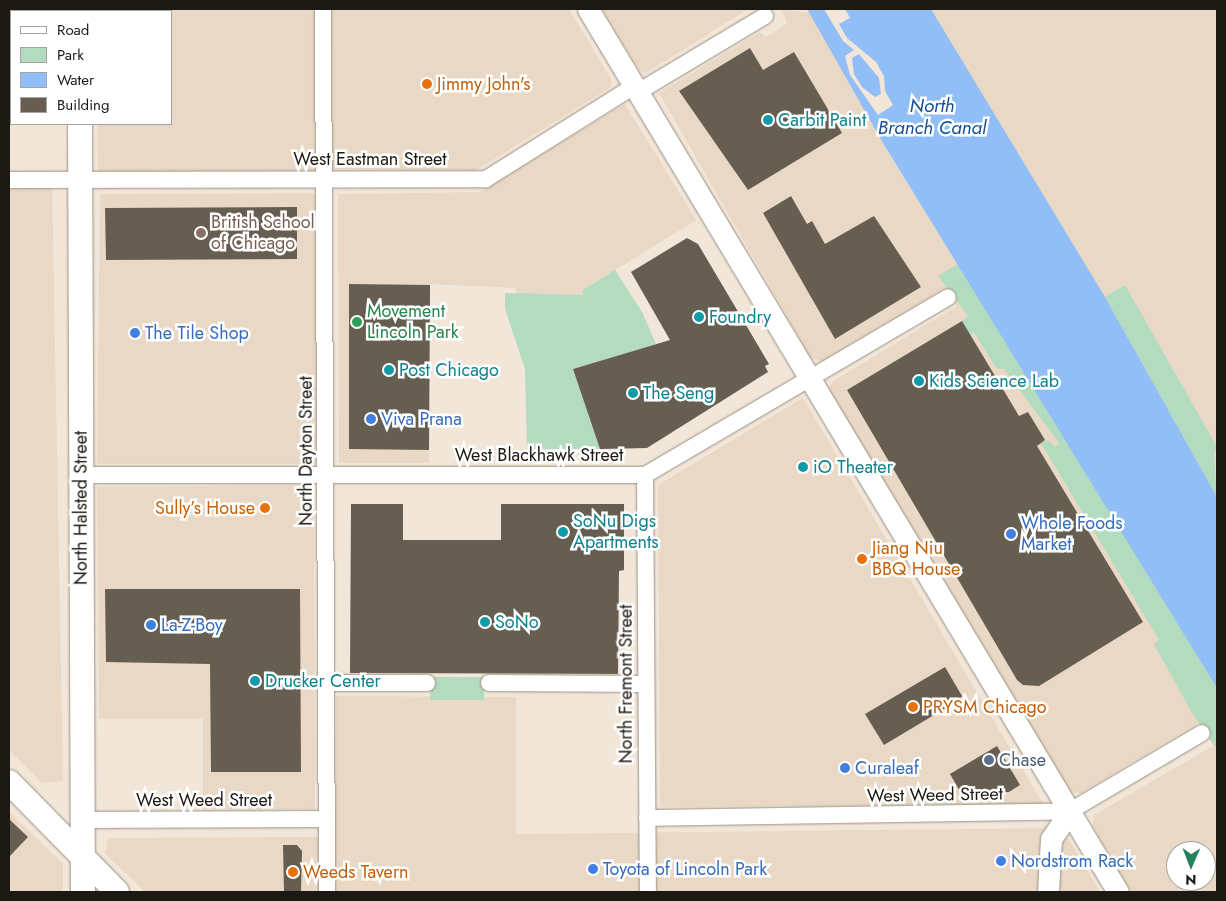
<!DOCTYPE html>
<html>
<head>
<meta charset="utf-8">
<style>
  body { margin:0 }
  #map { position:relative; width:1226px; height:901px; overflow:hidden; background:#f1e6d8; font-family:Jost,sans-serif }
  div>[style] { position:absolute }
  .built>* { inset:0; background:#e8d8c5 }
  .green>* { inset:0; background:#b3dbbf }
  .water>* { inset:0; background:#91bef6 }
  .pier>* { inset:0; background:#f1e6d8 }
  .building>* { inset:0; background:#675e52 }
  .roads { filter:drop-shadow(0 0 1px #9a9083) drop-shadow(0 0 1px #9a9083) }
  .minor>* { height:16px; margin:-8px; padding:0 8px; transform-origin:8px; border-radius:8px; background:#fff }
  .tertiary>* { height:21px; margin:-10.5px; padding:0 10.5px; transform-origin:10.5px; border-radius:10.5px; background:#fff }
  .secondary>* { height:24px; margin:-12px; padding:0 12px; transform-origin:12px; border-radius:12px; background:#fff }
  .dots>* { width:14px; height:14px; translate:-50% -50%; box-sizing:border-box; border:2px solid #fff; border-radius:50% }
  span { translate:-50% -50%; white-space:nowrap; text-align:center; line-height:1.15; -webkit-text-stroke:5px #fff; paint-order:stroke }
  .food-label { font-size:18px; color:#c56008 }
  .left { translate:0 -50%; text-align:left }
  .right { translate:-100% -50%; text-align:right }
  .culture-label { font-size:18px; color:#0d838f }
  .street-label { font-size:18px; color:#1c1813 }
  .education-label { font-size:18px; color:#785e54 }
  .leisure-label { font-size:18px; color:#27864d }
  .shop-label { font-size:18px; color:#366cbe }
  .service-label { font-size:18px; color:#4e5e75 }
  .water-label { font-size:19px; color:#155092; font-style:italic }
  .frame { position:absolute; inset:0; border:10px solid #1c1813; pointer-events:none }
  .legend { position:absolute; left:10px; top:10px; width:162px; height:115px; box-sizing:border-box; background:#fff; border:1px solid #a4a3a1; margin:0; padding:6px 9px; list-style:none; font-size:15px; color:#1c1813 }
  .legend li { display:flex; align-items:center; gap:10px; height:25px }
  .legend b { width:25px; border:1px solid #a4a3a1 }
  .north { position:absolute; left:1166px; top:841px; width:50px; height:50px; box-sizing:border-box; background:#fff; border:1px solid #a4a3a1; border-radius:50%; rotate:181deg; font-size:14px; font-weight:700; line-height:20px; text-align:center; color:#1c1813 }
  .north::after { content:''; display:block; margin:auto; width:18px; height:22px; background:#21825b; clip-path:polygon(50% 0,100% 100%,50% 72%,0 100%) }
</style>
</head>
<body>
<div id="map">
  <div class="built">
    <i style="clip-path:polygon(96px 9px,316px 9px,315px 171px,98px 171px,97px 124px,171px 124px,171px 11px)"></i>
    <i style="clip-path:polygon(331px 9px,569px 9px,611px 79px,611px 87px,475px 171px,332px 169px)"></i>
    <i style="clip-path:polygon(602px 9px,748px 9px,646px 73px,639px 70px)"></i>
    <i style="clip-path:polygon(evenodd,782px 9px,810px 13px,883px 143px,1217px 688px,1217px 892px,1131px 892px,1092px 825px,1094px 815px,1213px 746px,1199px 723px,1081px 793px,1067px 793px,827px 391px,833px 381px,957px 306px,945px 288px,822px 361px,811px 358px,659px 93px,760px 32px,766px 37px,787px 23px,782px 9px,1176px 851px,1206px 851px,1206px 881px,1176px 881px,1176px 851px)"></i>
    <i style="clip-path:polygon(931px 9px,1217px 9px,1217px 497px,1105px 297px)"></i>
    <i style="clip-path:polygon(625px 104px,696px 220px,583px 290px,584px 295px,517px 294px,515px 288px,430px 284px,429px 463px,339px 463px,338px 194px,479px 192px)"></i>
    <i style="clip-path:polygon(9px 180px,52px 180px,63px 781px,42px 783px,9px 750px)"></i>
    <i style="clip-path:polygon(316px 193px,316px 464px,97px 464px,100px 194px)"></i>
    <i style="clip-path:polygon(803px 398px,1043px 804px,660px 807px,658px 485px)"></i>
    <i style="clip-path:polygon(314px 485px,315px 809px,203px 809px,203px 719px,99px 719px,97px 487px)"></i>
    <i style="clip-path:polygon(336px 696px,516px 697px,516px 834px,1062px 828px,1100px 892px,145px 892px,105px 853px,108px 838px,335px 837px)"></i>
    <i style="clip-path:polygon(9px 812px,63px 864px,63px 892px,9px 892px)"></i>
  </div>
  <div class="green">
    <i style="clip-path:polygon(958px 264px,1110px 511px,1124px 520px,1144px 568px,1159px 576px,1169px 609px,1180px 627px,1195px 635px,1217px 688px,1217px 749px,1192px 713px,1154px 644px,1159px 640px,1041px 443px,1048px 440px,1055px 447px,1059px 443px,1004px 369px,996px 368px,974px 332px,970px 335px,962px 321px,968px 316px,938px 276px)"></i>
    <i style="clip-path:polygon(615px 270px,642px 312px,656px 344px,573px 369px,600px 449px,527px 449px,525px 369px,505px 309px,505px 293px,583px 295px,583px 290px)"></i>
    <i style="clip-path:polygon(1125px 285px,1217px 447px,1214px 454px,1217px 497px,1105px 297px)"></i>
    <i style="clip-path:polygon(431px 677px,485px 677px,484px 700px,430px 700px)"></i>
  </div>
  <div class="water">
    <i style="clip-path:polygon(807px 9px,931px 9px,1105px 297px,1217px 497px,1217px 688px,883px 143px)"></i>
  </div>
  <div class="pier">
    <i style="clip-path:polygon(evenodd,824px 9px,845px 9px,850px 18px,839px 24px,847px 38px,876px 62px,884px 76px,885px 91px,893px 105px,878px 115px,850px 75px,845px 56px,854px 50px,843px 41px,824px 9px,859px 54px,879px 78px,881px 94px,875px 97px,862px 87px,854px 74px,852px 58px,859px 54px)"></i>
  </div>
  <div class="building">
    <i style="clip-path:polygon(750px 48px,763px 70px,794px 52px,842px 133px,748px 190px,679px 91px)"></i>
    <i style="clip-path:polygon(791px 196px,807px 224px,812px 221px,825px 244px,874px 216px,921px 287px,835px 339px,763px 213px)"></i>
    <i style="clip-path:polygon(297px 207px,297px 259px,106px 260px,105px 208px)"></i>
    <i style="clip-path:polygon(687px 238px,698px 244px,769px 364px,765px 366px,768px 372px,647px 448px,600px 449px,573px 369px,670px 340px,631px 272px)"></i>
    <i style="clip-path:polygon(349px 284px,430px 285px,429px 450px,349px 449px)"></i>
    <i style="clip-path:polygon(962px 321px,1019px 416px,1028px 412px,1045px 440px,1037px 446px,1143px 622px,1039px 686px,1023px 685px,1017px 680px,847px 390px)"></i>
    <i style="clip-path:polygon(351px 504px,403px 504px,403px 540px,501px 540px,501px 504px,624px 504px,624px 570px,619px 571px,618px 674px,350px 673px)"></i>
    <i style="clip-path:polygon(105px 589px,300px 589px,301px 772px,211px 772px,210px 664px,106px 662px)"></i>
    <i style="clip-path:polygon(945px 667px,962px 696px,959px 700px,884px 745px,865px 714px)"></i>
    <i style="clip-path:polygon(997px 746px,1020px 785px,1009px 792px,961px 793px,950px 774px)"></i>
    <i style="clip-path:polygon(9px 819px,28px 837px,9px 857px)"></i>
    <i style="clip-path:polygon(283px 845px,297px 845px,302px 851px,301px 892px,284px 892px)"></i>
  </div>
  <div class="roads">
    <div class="minor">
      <i style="left:323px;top:9px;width:883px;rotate:89.74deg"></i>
      <i style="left:638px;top:92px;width:148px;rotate:-30.9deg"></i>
      <i style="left:9px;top:180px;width:477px;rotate:-0.1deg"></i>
      <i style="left:486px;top:179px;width:175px;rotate:-32.1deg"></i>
      <i style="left:81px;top:475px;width:564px"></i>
      <i style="left:645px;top:475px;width:351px;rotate:-30.4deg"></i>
      <i style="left:645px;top:475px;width:417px;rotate:89.6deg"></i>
      <i style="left:327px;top:683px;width:100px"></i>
      <i style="left:489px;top:683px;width:157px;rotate:0.4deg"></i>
      <i style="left:647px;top:818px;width:423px;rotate:-0.9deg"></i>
      <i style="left:1070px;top:811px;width:153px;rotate:-30.6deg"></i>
      <i style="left:82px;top:820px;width:245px;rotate:-0.2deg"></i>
    </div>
    <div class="tertiary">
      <i style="left:588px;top:9px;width:1030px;rotate:59.03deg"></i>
      <i style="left:1048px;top:892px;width:53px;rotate:-86.8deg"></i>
      <i style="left:1051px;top:839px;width:34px;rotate:-56deg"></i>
    </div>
    <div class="secondary">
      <i style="left:80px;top:9px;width:2px;rotate:90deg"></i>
      <i style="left:80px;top:124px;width:768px;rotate:89.78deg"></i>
      <i style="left:9px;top:782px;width:154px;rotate:45.5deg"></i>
    </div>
  </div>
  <div class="dots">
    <i style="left:427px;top:84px;background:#e8710a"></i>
    <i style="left:768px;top:120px;background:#0f9aa8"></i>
    <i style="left:201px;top:233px;background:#8d6e63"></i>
    <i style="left:699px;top:317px;background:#0f9aa8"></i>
    <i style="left:357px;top:322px;background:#2e9e5b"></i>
    <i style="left:135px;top:333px;background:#3f7fe0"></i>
    <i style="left:389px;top:370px;background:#0f9aa8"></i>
    <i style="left:919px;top:381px;background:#0f9aa8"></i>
    <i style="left:633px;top:393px;background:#0f9aa8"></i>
    <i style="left:371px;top:419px;background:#3f7fe0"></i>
    <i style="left:803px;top:467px;background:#0f9aa8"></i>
    <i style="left:265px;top:508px;background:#e8710a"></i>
    <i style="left:563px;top:532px;background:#0f9aa8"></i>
    <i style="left:1011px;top:534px;background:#3f7fe0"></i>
    <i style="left:862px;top:559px;background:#e8710a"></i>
    <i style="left:485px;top:622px;background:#0f9aa8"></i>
    <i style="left:151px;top:625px;background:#3f7fe0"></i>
    <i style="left:255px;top:681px;background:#0f9aa8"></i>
    <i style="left:913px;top:707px;background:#e8710a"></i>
    <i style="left:989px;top:760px;background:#5c6f8a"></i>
    <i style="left:845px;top:768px;background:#3f7fe0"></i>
    <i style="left:1001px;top:861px;background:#3f7fe0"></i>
    <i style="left:593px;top:869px;background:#3f7fe0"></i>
    <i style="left:293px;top:872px;background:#e8710a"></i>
  </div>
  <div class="food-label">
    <span class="left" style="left:437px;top:84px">Jimmy John's</span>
    <span class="right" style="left:255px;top:508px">Sully’s House</span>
    <span class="left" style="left:872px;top:559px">Jiang Niu<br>BBQ House</span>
    <span class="left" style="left:923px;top:707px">PRYSM Chicago</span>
    <span class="left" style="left:303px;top:872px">Weeds Tavern</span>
  </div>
  <div class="culture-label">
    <span class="left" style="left:778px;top:120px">Carbit Paint</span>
    <span class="left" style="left:709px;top:317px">Foundry</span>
    <span class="left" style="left:399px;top:370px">Post Chicago</span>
    <span class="left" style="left:929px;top:381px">Kids Science Lab</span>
    <span class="left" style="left:643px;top:393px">The Seng</span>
    <span class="left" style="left:813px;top:467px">iO Theater</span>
    <span class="left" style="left:573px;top:532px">SoNu Digs<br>Apartments</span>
    <span class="left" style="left:495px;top:622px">SoNo</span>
    <span class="left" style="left:265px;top:681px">Drucker Center</span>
  </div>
  <div class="street-label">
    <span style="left:370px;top:159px">West Eastman Street</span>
    <span style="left:306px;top:451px;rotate:-90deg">North Dayton Street</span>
    <span style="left:539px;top:455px">West Blackhawk Street</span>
    <span style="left:81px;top:508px;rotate:-90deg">North Halsted Street</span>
    <span style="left:626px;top:684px;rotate:-90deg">North Fremont Street</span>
    <span style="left:935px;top:795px;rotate:-1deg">West Weed Street</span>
    <span style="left:204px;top:800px">West Weed Street</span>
  </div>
  <div class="education-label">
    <span class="left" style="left:211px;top:233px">British School<br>of Chicago</span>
  </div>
  <div class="leisure-label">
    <span class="left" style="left:367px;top:322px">Movement<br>Lincoln Park</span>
  </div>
  <div class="shop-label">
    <span class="left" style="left:145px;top:333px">The Tile Shop</span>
    <span class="left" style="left:381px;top:419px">Viva Prana</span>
    <span class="left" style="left:1021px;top:534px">Whole Foods<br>Market</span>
    <span class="left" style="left:161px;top:625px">La-Z-Boy</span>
    <span class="left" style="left:855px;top:768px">Curaleaf</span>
    <span class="left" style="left:1011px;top:861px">Nordstrom Rack</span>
    <span class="left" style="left:603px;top:869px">Toyota of Lincoln Park</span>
  </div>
  <div class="service-label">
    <span class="left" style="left:999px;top:760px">Chase</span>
  </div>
  <div class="water-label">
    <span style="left:932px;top:117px">North<br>Branch Canal</span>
  </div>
  <div class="frame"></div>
  <ul class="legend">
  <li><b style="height:6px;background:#fff"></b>Road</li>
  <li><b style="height:14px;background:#b3dbbf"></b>Park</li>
  <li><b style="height:14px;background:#91bef6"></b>Water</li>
  <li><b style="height:14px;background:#675e52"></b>Building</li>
  </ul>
  <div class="north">N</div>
</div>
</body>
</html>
